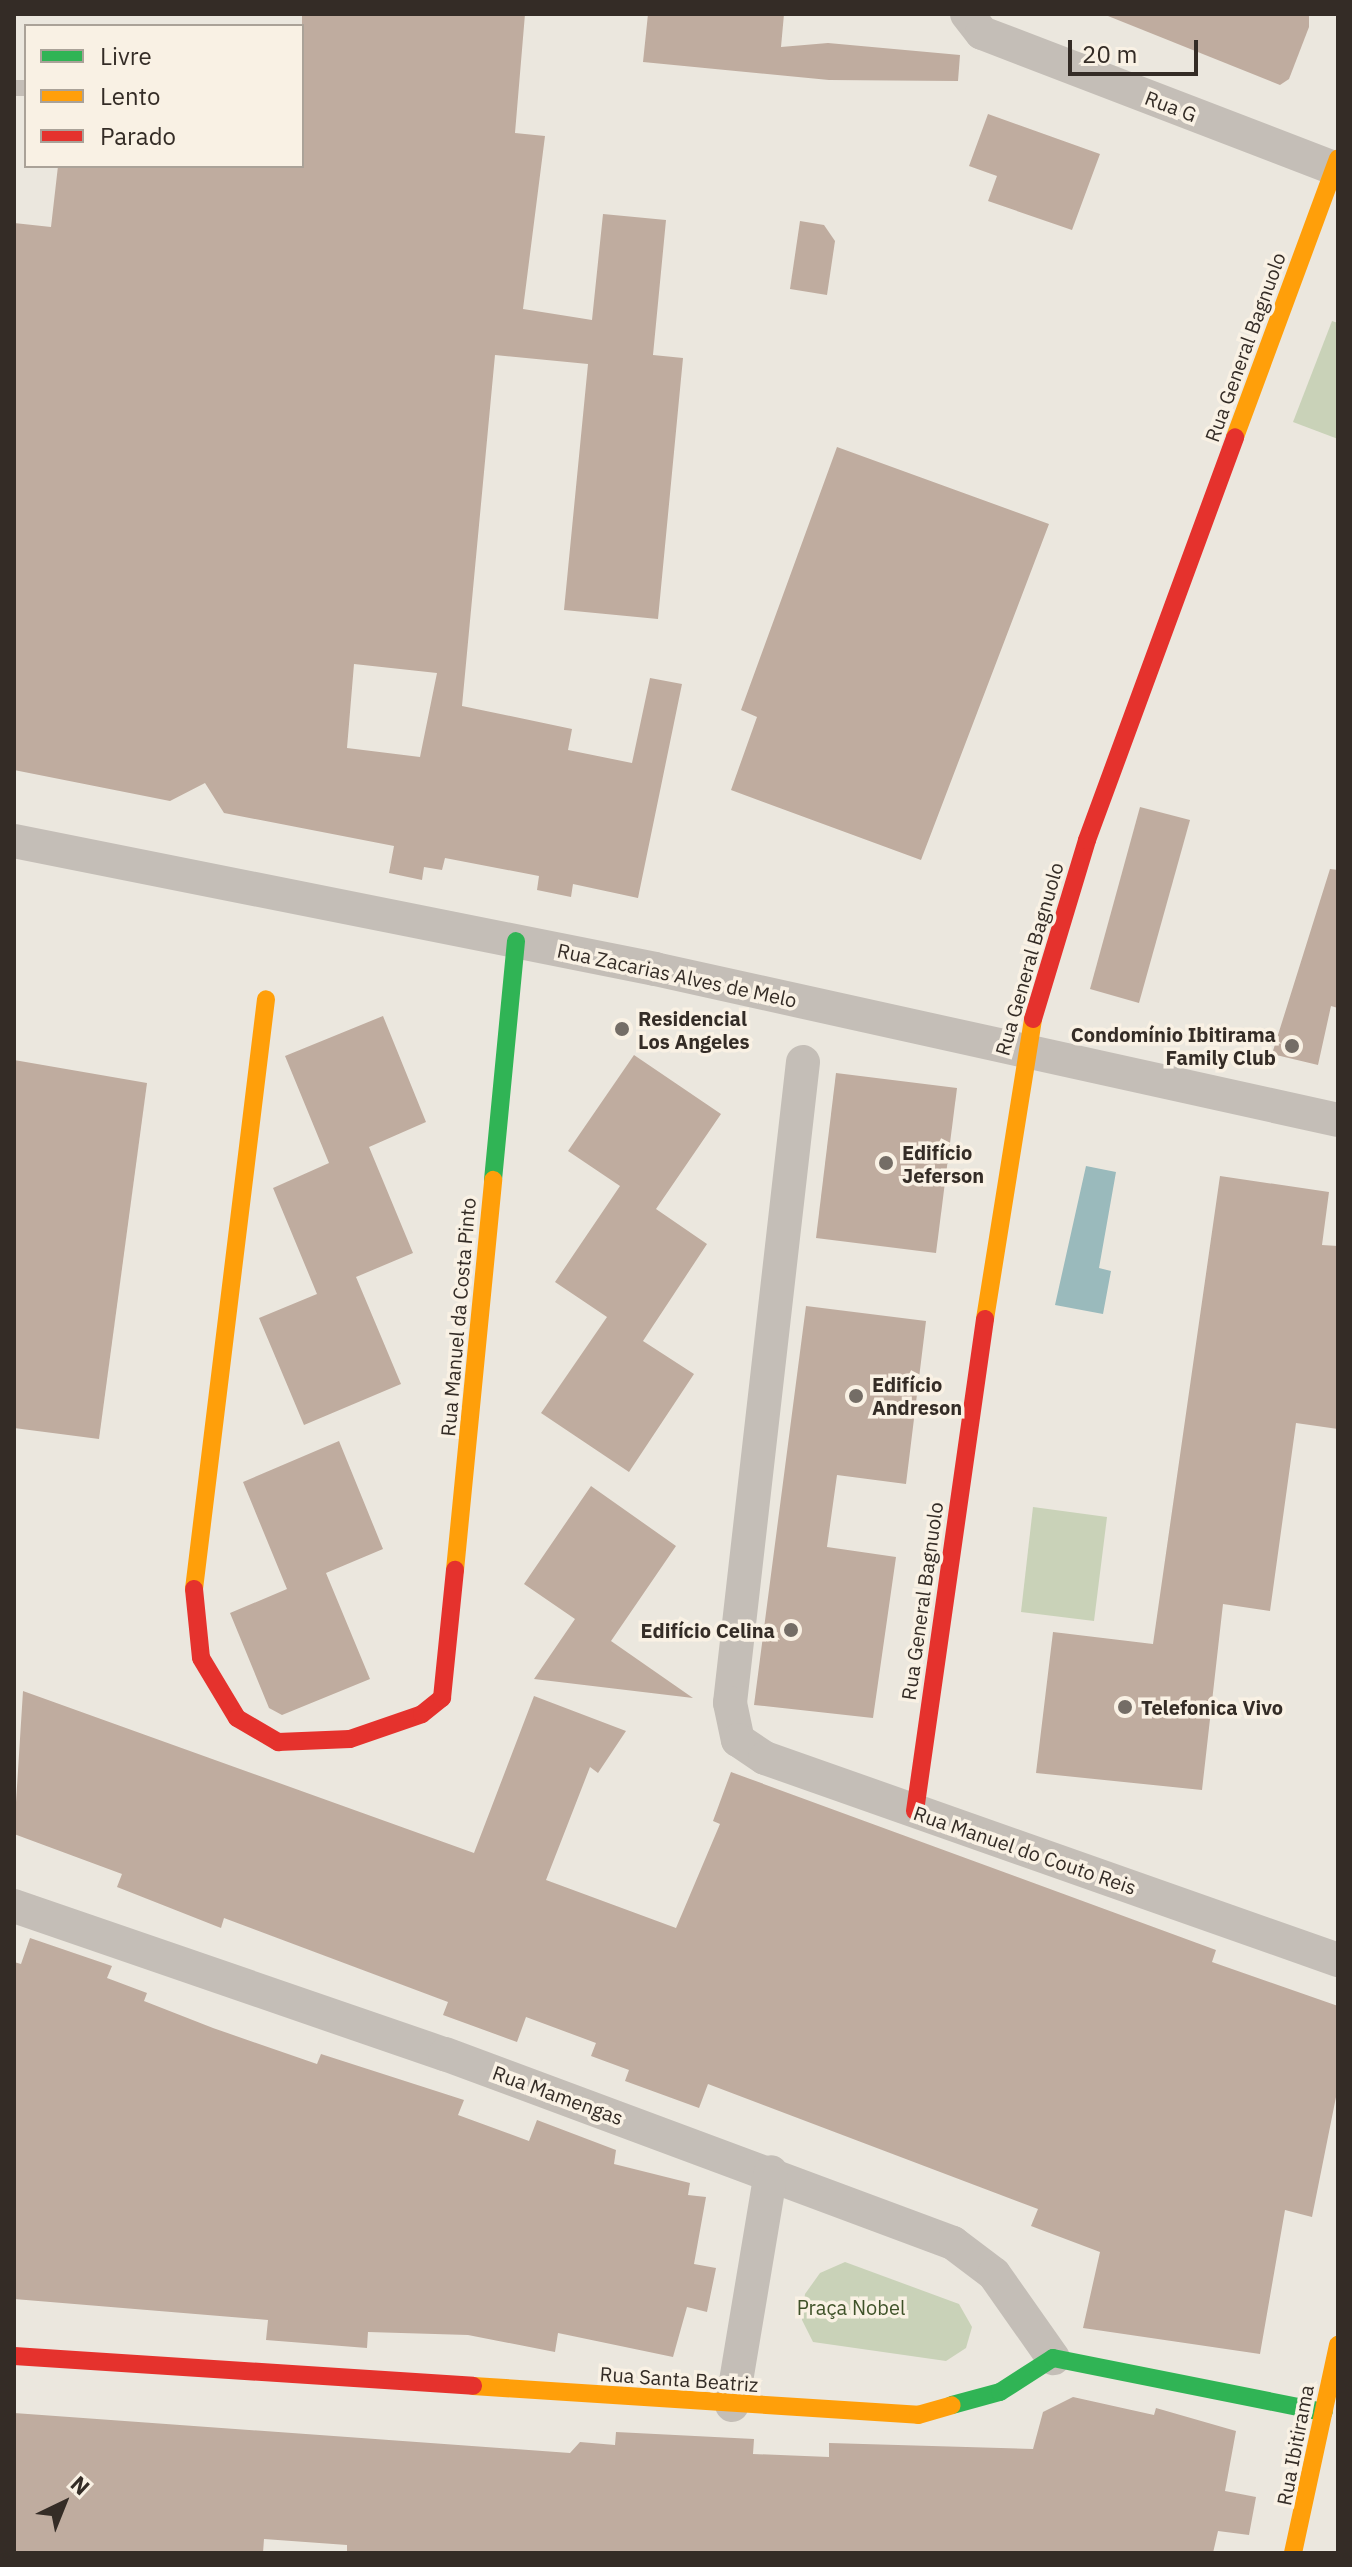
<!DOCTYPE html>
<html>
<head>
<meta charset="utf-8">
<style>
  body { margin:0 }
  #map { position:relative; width:1352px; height:2567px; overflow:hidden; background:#ebe7de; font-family:"IBM Plex Sans",sans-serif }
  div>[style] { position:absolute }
  .green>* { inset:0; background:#c9d2b8 }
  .water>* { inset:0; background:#9ababc }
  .building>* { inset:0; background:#bfac9f }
  .lane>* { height:16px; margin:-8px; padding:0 8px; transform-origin:8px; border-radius:8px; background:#c4beb7 }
  .street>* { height:34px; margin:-17px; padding:0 17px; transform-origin:17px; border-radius:17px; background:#c4beb7 }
  .fast>* { height:18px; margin:-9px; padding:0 9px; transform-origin:9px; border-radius:9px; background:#30b455 }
  .slow>* { height:18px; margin:-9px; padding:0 9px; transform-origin:9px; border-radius:9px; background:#ff9f0a }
  .jam>* { height:18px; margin:-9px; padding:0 9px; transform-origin:9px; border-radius:9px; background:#e5322d }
  .dots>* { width:22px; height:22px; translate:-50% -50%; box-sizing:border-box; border:4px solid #f9f1e4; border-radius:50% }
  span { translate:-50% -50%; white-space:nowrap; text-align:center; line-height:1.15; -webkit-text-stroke:7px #f9f1e4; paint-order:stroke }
  .street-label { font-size:20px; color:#342c26 }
  .poi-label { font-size:20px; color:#342c26; font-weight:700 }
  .left { translate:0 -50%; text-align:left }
  .right { translate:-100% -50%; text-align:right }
  .park-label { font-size:20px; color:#3f5229 }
  .frame { position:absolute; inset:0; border:16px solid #342c26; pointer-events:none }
  .legend { position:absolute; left:24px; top:24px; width:280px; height:144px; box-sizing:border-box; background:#f9f1e4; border:2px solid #aaa298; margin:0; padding:10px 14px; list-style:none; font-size:24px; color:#342c26 }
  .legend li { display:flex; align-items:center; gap:16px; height:40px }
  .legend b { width:40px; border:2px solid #aaa298 }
  .north { position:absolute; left:24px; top:2463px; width:80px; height:80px; -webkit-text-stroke:6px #f9f1e4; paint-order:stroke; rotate:43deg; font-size:22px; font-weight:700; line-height:32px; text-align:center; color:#342c26 }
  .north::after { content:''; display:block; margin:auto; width:28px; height:36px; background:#342c26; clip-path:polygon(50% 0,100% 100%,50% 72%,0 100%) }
  .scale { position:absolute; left:1068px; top:40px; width:130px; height:36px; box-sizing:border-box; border:4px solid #342c26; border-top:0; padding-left:10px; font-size:24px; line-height:28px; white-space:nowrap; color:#342c26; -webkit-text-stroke:6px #f9f1e4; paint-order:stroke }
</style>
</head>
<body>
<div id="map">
  <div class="green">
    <i style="clip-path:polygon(1332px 321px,1338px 323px,1338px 439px,1293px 422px)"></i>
    <i style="clip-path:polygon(1033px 1507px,1107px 1517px,1094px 1621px,1021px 1612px)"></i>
    <i style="clip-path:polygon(845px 2262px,959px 2304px,972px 2327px,966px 2348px,946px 2361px,813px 2342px,802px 2320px,805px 2294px,820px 2273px)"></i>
  </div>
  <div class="water">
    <i style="clip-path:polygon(1086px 1166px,1116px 1172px,1099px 1268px,1111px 1271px,1103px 1314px,1055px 1305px)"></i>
  </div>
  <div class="building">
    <i style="clip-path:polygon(evenodd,302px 14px,525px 14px,515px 133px,545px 136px,523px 309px,592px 320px,603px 214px,666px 220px,653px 355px,683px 358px,658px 619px,564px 610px,588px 364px,495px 355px,462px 706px,572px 729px,568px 750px,632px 763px,650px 678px,682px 684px,638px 898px,573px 884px,571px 897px,537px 890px,539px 876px,445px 858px,442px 870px,424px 867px,422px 880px,389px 873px,394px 846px,224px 813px,205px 783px,170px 801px,14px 770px,14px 223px,51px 227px,58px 166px,302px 166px,302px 14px,354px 664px,437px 673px,420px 757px,347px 748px,354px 664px)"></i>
    <i style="clip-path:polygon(648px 14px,784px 14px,781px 47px,828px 43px,960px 55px,958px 81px,829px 80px,643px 62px)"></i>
    <i style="clip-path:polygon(1103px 14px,1309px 14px,1309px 27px,1289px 79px,1280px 85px)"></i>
    <i style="clip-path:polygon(988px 114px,1100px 154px,1072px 230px,988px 201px,997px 176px,969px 166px)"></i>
    <i style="clip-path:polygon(800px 221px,824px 225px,835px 241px,827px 295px,790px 289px)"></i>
    <i style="clip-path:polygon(837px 447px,1049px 524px,921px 860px,731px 790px,757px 717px,741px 710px)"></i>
    <i style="clip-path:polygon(1140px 807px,1190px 820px,1139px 1003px,1090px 989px)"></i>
    <i style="clip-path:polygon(1330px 869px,1338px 870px,1338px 1008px,1331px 1006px,1318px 1065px,1272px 1054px)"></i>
    <i style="clip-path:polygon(383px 1016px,426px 1122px,369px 1147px,413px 1253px,356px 1277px,401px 1384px,304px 1425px,259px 1318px,317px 1294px,273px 1188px,329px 1163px,285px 1056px)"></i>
    <i style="clip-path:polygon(634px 1055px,721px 1114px,656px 1209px,707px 1244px,643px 1341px,694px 1374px,629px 1472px,541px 1413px,607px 1317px,555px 1282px,620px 1186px,568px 1151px)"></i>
    <i style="clip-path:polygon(14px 1060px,147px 1083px,99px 1439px,14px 1428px)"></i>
    <i style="clip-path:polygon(836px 1073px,957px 1088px,936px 1253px,816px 1238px)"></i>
    <i style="clip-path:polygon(1220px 1176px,1329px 1192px,1322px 1245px,1338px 1246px,1338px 1429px,1296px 1423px,1270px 1611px,1223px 1604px,1202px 1790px,1036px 1773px,1053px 1632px,1153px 1644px)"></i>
    <i style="clip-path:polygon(806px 1306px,926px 1321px,906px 1484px,837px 1475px,827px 1547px,896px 1557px,873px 1718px,754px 1705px)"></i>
    <i style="clip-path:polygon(339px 1441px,383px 1549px,326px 1573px,370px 1679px,282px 1715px,269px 1708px,230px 1613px,287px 1589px,243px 1482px)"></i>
    <i style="clip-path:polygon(591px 1486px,676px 1546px,611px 1641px,693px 1698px,534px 1679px,575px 1619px,524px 1584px)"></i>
    <i style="clip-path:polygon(23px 1691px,474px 1853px,534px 1696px,626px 1731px,598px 1773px,590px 1767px,546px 1880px,676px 1928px,720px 1824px,713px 1821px,731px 1772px,1216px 1950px,1212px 1962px,1338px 2006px,1338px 2087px,1312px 2217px,1285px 2210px,1260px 2354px,1083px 2328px,1100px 2252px,1031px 2226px,1038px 2209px,708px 2084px,699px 2108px,625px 2081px,629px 2070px,591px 2056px,596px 2043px,526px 2017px,517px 2042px,443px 2015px,448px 2002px,224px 1918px,221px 1928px,117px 1887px,122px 1874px,14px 1834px)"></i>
    <i style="clip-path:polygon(30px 1938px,112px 1966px,107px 1978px,147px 1993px,144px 2001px,213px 2028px,317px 2064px,321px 2054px,464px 2100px,458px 2115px,529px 2141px,537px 2120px,616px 2150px,614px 2164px,690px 2183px,688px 2195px,706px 2197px,694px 2264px,716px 2268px,707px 2312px,687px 2307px,673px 2357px,558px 2333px,555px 2352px,468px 2335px,368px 2332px,367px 2348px,266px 2340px,268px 2320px,14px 2299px,14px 1962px,21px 1964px)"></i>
    <i style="clip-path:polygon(1073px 2397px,1154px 2415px,1156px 2408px,1236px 2431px,1225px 2491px,1256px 2497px,1249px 2535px,1218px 2531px,1213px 2553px,347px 2553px,347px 2545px,264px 2539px,263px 2553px,14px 2553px,14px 2413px,570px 2453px,580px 2442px,615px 2445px,616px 2432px,754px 2439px,753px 2454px,829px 2457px,829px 2443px,1033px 2449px,1043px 2412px)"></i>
  </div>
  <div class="lane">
    <i style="left:14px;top:88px;width:12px"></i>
  </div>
  <div class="street">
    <i style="left:967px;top:14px;width:24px;rotate:52deg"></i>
    <i style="left:982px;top:33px;width:377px;rotate:21deg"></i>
    <i style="left:14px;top:841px;width:654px;rotate:11.29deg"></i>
    <i style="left:655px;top:969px;width:699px;rotate:12.47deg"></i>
    <i style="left:803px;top:1062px;width:645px;rotate:96.5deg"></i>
    <i style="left:730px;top:1703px;width:38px;rotate:78deg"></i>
    <i style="left:738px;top:1740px;width:32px;rotate:34deg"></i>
    <i style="left:765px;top:1758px;width:608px;rotate:19.42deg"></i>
    <i style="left:14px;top:1906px;width:456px;rotate:19deg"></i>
    <i style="left:445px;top:2054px;width:542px;rotate:20.41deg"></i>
    <i style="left:953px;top:2243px;width:51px;rotate:37.1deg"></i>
    <i style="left:994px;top:2274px;width:103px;rotate:54.9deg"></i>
    <i style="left:732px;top:2405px;width:236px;rotate:-80.5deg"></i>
  </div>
  <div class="fast">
    <i style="left:493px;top:1180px;width:240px;rotate:-84.5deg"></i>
    <i style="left:952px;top:2405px;width:50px;rotate:-15.2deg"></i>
    <i style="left:1000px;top:2392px;width:63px;rotate:-32.7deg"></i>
    <i style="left:1053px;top:2358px;width:276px;rotate:11.3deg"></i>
  </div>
  <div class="slow">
    <i style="left:1235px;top:437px;width:297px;rotate:-69.7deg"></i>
    <i style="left:985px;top:1319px;width:304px;rotate:-80.9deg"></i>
    <i style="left:455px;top:1570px;width:392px;rotate:-84.4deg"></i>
    <i style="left:194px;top:1589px;width:594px;rotate:-83.04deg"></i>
    <i style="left:473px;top:2386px;width:446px;rotate:3.7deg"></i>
    <i style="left:918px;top:2415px;width:35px;rotate:-16deg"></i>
    <i style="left:1293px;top:2553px;width:213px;rotate:-77.8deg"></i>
  </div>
  <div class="jam">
    <i style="left:1033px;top:1019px;width:187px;rotate:-73.2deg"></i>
    <i style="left:1087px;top:840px;width:429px;rotate:-69.8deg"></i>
    <i style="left:194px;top:1589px;width:69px;rotate:84.2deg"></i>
    <i style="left:201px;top:1658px;width:70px;rotate:59deg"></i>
    <i style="left:237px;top:1718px;width:48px;rotate:30.3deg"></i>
    <i style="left:278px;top:1742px;width:72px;rotate:-2.4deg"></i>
    <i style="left:350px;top:1739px;width:76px;rotate:-19.1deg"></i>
    <i style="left:422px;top:1714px;width:26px;rotate:-39deg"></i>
    <i style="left:442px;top:1698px;width:129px;rotate:-84.2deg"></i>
    <i style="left:915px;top:1811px;width:497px;rotate:-81.9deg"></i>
    <i style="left:14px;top:2356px;width:460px;rotate:3.7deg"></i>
  </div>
  <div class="dots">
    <i style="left:622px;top:1029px;background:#746d66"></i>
    <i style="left:1292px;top:1046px;background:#746d66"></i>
    <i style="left:886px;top:1163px;background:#746d66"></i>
    <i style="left:856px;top:1396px;background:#746d66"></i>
    <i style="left:791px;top:1630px;background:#746d66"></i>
    <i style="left:1125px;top:1707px;background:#746d66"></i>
  </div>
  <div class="street-label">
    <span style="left:1171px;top:106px;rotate:21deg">Rua G</span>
    <span style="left:1245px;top:347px;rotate:-70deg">Rua General Bagnuolo</span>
    <span style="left:1029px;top:959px;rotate:-74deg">Rua General Bagnuolo</span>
    <span style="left:677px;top:975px;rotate:12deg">Rua Zacarias Alves de Melo</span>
    <span style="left:458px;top:1317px;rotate:-85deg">Rua Manuel da Costa Pinto</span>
    <span style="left:922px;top:1601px;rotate:-82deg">Rua General Bagnuolo</span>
    <span style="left:1025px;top:1850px;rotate:19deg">Rua Manuel do Couto Reis</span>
    <span style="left:558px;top:2095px;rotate:20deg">Rua Mamengas</span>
    <span style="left:679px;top:2379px;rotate:4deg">Rua Santa Beatriz</span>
    <span style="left:1295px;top:2445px;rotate:-79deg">Rua Ibitirama</span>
  </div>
  <div class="poi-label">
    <span class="left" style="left:638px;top:1030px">Residencial<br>Los Angeles</span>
    <span class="right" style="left:1276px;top:1046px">Condomínio Ibitirama<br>Family Club</span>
    <span class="left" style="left:902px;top:1164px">Edifício<br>Jeferson</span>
    <span class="left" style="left:872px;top:1396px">Edifício<br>Andreson</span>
    <span class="right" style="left:775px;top:1630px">Edifício Celina</span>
    <span class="left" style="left:1141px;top:1707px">Telefonica Vivo</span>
  </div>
  <div class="park-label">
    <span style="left:851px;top:2307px">Praça Nobel</span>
  </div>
  <div class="frame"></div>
  <ul class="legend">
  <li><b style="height:10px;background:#30b455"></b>Livre</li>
  <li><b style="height:10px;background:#ff9f0a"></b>Lento</li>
  <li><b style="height:10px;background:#e5322d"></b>Parado</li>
  </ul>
  <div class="north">N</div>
  <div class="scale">20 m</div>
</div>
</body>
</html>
